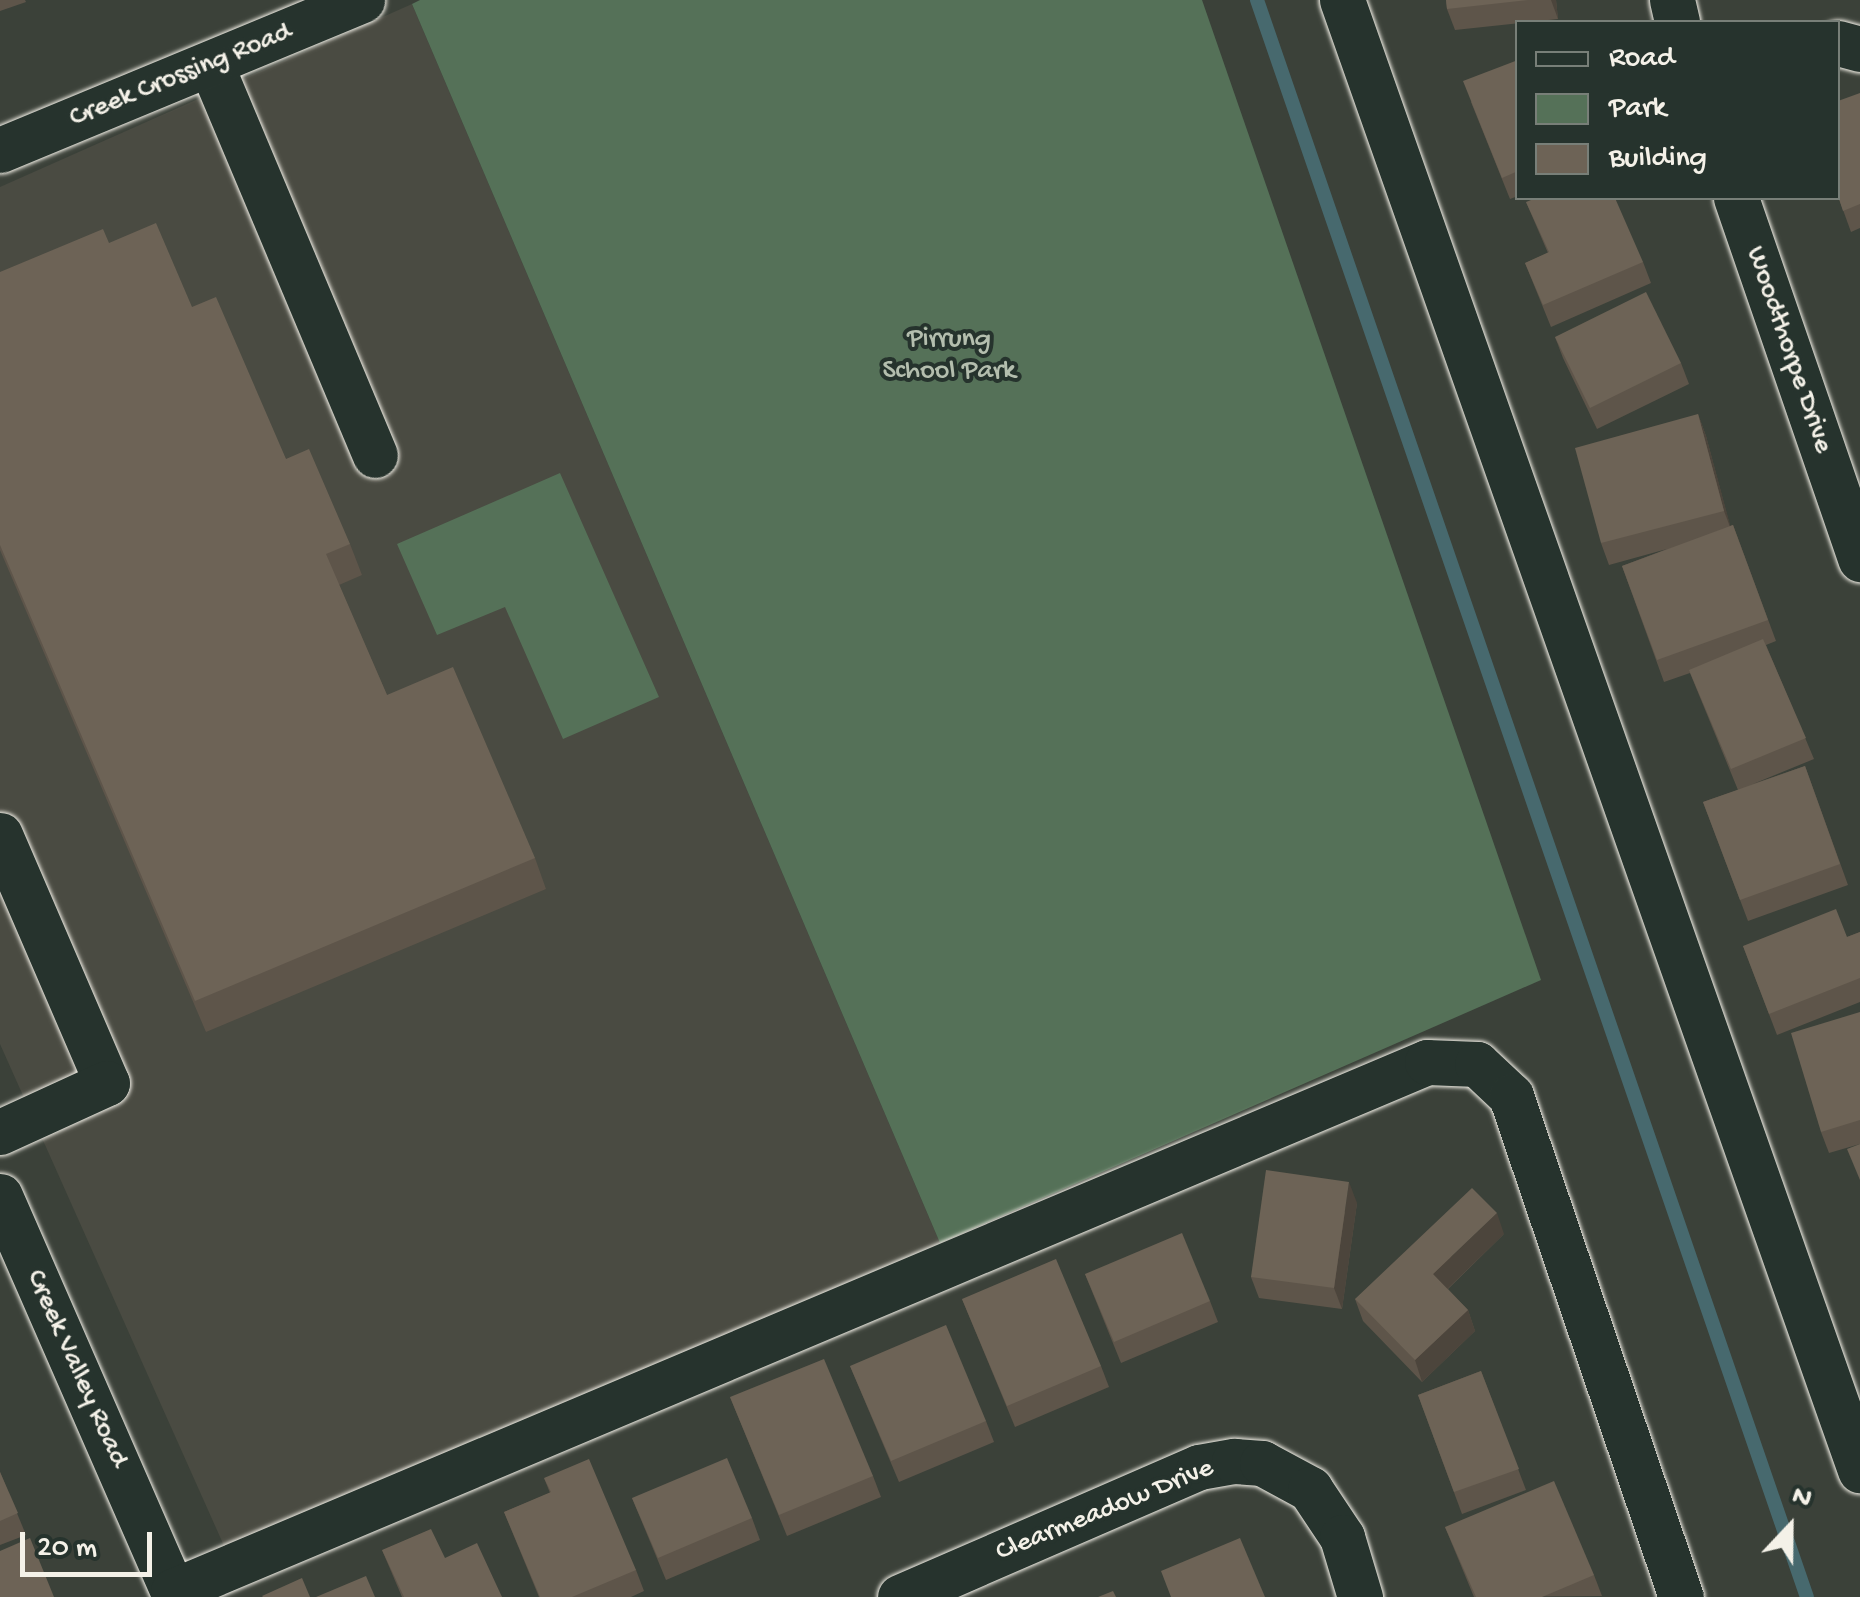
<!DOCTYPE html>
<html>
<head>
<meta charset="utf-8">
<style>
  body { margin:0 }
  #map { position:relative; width:1860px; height:1597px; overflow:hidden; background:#3b4139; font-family:"Gochi Hand",sans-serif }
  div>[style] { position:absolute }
  .built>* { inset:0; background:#4a4b42 }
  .green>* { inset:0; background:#557158 }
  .stream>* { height:14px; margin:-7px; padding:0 7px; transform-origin:7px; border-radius:7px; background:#47696e }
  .roads { filter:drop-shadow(0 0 2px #f4f1e8) drop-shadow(0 0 2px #f4f1e8) }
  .minor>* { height:45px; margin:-22.5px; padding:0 22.5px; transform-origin:22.5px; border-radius:22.5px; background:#26332d }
  .wall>* { inset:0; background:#5e554a }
  .shaded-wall>* { inset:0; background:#4c453c }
  .building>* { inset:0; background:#6d6356 }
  span { translate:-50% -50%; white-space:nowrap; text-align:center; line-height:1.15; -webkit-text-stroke:8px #26332d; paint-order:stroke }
  .street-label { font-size:28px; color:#f4f1e8 }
  .park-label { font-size:28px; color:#b4beae }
  .legend { position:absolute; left:1515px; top:20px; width:325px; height:180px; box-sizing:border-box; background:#26332d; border:2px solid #787f78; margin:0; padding:12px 18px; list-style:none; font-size:30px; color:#f4f1e8 }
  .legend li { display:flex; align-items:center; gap:20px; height:50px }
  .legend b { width:50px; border:2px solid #787f78 }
  .north { position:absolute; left:1740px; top:1477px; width:100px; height:100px; -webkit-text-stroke:8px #26332d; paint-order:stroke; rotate:22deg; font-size:28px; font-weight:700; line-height:40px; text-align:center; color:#f4f1e8 }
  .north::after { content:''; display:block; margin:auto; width:35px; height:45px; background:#f4f1e8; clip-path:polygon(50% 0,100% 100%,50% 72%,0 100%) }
  .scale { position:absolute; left:20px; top:1532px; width:132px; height:45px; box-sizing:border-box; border:5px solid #f4f1e8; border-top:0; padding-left:12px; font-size:30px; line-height:35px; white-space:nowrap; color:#f4f1e8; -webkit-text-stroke:8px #26332d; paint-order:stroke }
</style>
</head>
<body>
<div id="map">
  <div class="built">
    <i style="clip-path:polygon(412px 4px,940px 1243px,225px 1548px,0 1044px,0 187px)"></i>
  </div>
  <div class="green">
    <i style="clip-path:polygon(420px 0,1202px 0,1541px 980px,940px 1243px,412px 4px)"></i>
    <i style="clip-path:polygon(560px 473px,659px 697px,563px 739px,505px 607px,437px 635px,397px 544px)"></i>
  </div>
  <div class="stream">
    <i style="left:1257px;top:0;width:1689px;rotate:71deg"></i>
  </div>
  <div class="roads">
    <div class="minor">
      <i style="left:1342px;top:0;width:1559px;rotate:70.59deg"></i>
      <i style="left:1672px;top:0;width:23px;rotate:77deg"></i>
      <i style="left:1838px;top:43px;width:23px;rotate:15deg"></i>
      <i style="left:211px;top:65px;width:423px;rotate:67.2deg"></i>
      <i style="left:0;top:150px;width:392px;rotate:-22.5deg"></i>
      <i style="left:1736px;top:198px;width:382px;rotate:71deg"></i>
      <i style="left:0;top:835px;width:270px;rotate:66.7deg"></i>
      <i style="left:107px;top:1083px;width:118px;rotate:155.4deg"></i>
      <i style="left:0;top:1196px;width:438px;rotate:66.4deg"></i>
      <i style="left:173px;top:1591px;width:1361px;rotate:-22.87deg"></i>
      <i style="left:1427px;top:1062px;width:50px;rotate:2.3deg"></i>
      <i style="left:1477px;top:1064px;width:47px;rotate:43.3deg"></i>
      <i style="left:1511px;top:1096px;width:529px;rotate:71.26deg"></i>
      <i style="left:900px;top:1597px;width:326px;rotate:-23.5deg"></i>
      <i style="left:1199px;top:1467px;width:36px;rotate:-10deg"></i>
      <i style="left:1234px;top:1461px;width:28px;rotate:4deg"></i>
      <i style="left:1262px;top:1463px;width:55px;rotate:28.4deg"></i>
      <i style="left:1310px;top:1489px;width:58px;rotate:56.3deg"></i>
      <i style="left:1342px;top:1537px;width:63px;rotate:73.3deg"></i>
    </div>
  </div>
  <div class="wall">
    <i style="clip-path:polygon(0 0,25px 0,26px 2px,0 11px)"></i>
    <i style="clip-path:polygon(1446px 0,1556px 0,1558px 19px,1455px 30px,1447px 9px)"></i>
    <i style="clip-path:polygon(1518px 60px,1518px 196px,1510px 199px,1471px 102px)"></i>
    <i style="clip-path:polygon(1860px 93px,1860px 228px,1851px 232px,1838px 196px)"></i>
    <i style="clip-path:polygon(1526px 202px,1643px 262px,1651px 283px,1551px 327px,1525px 263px,1548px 253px)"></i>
    <i style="clip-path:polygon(109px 243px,192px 307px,286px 459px,350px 544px,362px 575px,339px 585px,387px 695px,535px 858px,546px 889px,206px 1032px,0 550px,0 272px)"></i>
    <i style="clip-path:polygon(1555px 337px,1681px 363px,1689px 384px,1597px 429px,1563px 358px)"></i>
    <i style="clip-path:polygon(1698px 414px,1706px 436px,1730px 526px,1733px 525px,1776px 641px,1766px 645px,1814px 759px,1753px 784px,1805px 766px,1848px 885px,1748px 921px,1703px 802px,1738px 790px,1690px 673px,1664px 682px,1622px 566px,1667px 549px,1609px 565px,1601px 543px)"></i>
    <i style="clip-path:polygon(1860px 932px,1860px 1002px,1777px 1035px,1743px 946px,1847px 937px)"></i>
    <i style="clip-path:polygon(1860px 1012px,1860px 1144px,1829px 1153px,1821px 1132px)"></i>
    <i style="clip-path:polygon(1357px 1203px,1342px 1309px,1259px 1298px,1251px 1277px)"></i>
    <i style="clip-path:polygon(1504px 1234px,1448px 1289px,1468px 1310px,1475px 1331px,1422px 1382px,1363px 1321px,1355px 1299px)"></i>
    <i style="clip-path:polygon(1085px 1274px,1210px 1301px,1218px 1322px,1121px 1363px)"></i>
    <i style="clip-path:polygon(962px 1299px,1101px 1366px,1109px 1387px,1015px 1427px)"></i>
    <i style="clip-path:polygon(850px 1366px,986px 1421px,994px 1442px,899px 1482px)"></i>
    <i style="clip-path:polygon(1481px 1371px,1526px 1490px,1462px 1514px,1418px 1395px)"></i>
    <i style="clip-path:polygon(730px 1397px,873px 1476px,881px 1497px,787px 1536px)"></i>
    <i style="clip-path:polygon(0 1472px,26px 1535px,0 1545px)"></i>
    <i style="clip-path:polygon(544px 1478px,636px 1570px,644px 1591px,631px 1597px,539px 1597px,504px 1512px,550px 1493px)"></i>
    <i style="clip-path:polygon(632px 1498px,752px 1518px,760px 1540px,666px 1580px)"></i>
    <i style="clip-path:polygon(1445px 1527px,1594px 1575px,1602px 1596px,1474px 1597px)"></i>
    <i style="clip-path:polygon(382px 1550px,445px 1558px,502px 1597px,402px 1597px)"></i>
  </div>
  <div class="shaded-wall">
    <i style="clip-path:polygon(1551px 0,1556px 0,1558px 19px)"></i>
    <i style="clip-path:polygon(1698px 414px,1706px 436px,1732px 532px,1724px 511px)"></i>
    <i style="clip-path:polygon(1349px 1182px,1357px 1203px,1342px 1309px,1334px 1288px)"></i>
    <i style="clip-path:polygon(1497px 1213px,1504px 1234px,1441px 1295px,1433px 1274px)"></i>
    <i style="clip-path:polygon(1468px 1310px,1475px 1331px,1422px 1382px,1415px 1360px)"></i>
  </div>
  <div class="building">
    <i style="clip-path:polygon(1446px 0,1528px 0,1447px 9px)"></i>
    <i style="clip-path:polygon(1518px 60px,1518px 171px,1502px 178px,1463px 81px)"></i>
    <i style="clip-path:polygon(1860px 93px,1860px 204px,1843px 211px,1838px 196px,1838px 101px)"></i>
    <i style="clip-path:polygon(1536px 198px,1615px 198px,1643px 262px,1543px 305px,1525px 263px,1549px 252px,1526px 202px)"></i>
    <i style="clip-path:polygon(156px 223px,192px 307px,216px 297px,286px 459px,309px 449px,350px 544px,326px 554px,387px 695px,453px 667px,535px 858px,195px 1001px,0 545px,0 272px,103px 229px,109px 243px)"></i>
    <i style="clip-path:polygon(1646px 292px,1681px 363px,1590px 408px,1555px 337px)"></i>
    <i style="clip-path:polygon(1698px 414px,1724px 511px,1601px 543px,1575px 448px)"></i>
    <i style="clip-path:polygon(1733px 525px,1768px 620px,1657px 660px,1622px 566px)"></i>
    <i style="clip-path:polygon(1763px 639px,1806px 738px,1731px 769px,1689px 670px)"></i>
    <i style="clip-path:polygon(1805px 766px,1840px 864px,1740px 900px,1703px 802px)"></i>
    <i style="clip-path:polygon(1836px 909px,1847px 937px,1860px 932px,1860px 978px,1769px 1014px,1743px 946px)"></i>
    <i style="clip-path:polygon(1860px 1012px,1860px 1120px,1821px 1132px,1791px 1033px)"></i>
    <i style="clip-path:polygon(1860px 1144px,1860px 1180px,1847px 1149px)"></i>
    <i style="clip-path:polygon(1266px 1170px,1349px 1182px,1334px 1288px,1251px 1277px)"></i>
    <i style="clip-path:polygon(1472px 1188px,1497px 1213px,1433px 1274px,1468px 1310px,1415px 1360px,1355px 1299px)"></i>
    <i style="clip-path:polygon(1182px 1233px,1210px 1301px,1114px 1342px,1085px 1274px)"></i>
    <i style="clip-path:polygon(1056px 1259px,1101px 1366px,1007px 1406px,962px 1299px)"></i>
    <i style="clip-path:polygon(946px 1325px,986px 1421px,891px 1461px,850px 1366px)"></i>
    <i style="clip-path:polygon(824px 1359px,873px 1476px,779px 1515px,730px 1397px)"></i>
    <i style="clip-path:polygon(1481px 1371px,1519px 1469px,1454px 1492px,1418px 1395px)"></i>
    <i style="clip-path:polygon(727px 1458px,752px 1518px,658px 1558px,632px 1498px)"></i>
    <i style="clip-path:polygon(589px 1459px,636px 1570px,572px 1597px,540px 1597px,504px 1512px,551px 1492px,544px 1478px)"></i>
    <i style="clip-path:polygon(0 1472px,18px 1513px,0 1521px)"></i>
    <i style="clip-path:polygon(1554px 1481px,1594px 1575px,1542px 1597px,1476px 1597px,1445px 1527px)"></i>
    <i style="clip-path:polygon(431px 1529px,445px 1558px,477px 1543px,502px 1597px,404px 1597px,382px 1550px)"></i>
    <i style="clip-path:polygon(30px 1538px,54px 1597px,0 1597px,0 1551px)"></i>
    <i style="clip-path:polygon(1240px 1538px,1265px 1597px,1171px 1597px,1161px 1571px)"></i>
    <i style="clip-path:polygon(366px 1576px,375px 1597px,316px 1597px)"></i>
    <i style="clip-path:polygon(302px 1578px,310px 1597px,263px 1597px,262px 1596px)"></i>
    <i style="clip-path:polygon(1113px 1591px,1116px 1597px,1098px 1597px)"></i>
  </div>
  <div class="street-label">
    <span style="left:181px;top:76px;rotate:-22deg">Creek Crossing Road</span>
    <span style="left:1788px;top:350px;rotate:71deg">Woodthorpe Drive</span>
    <span style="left:76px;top:1369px;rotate:66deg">Creek Valley Road</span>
    <span style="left:1105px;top:1511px;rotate:-22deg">Clearmeadow Drive</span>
  </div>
  <div class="park-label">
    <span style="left:949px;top:356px">Pirrung<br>School Park</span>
  </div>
  <ul class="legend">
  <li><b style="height:12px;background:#26332d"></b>Road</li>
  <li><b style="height:28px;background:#557158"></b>Park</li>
  <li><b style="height:28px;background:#6d6356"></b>Building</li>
  </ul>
  <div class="north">N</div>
  <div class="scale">20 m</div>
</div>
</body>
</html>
